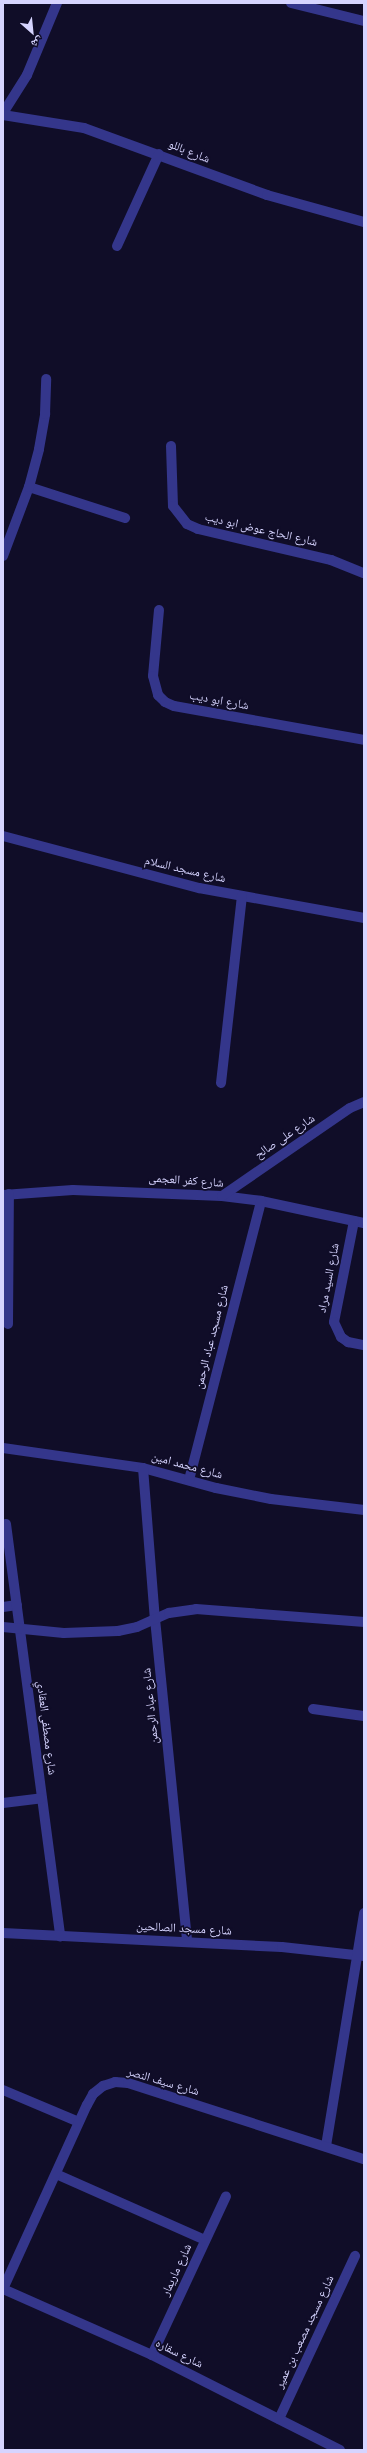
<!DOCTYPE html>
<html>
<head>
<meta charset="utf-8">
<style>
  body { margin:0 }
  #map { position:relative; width:367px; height:2453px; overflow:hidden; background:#100d28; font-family:"DM Sans","Noto Naskh Arabic",sans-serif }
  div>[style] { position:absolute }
  .service>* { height:10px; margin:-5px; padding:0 5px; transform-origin:5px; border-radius:5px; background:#34368b }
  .minor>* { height:10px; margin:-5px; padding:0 5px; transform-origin:5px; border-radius:5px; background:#34368b }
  span { translate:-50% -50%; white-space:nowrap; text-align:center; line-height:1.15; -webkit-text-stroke:3.5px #100d28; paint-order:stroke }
  .street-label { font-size:12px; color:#d6d4ff }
  .frame { position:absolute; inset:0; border:4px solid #d6d4ff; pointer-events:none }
  .north { position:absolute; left:12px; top:12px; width:40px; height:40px; -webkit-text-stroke:3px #100d28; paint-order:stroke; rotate:153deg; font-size:11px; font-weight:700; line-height:16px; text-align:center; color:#d6d4ff }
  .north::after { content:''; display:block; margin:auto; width:14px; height:18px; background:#d6d4ff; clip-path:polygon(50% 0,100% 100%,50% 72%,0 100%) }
</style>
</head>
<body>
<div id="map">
  <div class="service">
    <i style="left:3px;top:1607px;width:14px;rotate:-8deg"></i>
  </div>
  <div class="minor">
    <i style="left:291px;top:3px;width:75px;rotate:13.9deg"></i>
    <i style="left:3px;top:113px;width:45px;rotate:-57.7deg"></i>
    <i style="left:27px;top:75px;width:78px;rotate:-67.4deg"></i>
    <i style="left:3px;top:115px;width:82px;rotate:9.1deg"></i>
    <i style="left:84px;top:128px;width:195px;rotate:20.1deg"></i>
    <i style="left:267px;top:195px;width:101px;rotate:15.6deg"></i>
    <i style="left:117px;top:246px;width:101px;rotate:-65.5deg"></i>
    <i style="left:171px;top:446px;width:60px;rotate:88.1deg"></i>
    <i style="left:173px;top:506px;width:23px;rotate:52deg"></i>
    <i style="left:187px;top:524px;width:12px;rotate:24deg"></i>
    <i style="left:198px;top:529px;width:137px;rotate:13.1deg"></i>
    <i style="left:331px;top:560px;width:35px;rotate:22deg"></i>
    <i style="left:29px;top:487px;width:101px;rotate:17.9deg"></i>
    <i style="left:3px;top:556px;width:74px;rotate:-69.4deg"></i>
    <i style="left:29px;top:487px;width:39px;rotate:-75deg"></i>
    <i style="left:39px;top:449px;width:36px;rotate:-80deg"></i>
    <i style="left:45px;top:414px;width:35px;rotate:-88deg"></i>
    <i style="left:159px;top:610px;width:66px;rotate:95.2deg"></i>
    <i style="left:153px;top:676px;width:20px;rotate:75deg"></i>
    <i style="left:158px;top:695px;width:10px;rotate:45deg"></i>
    <i style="left:165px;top:702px;width:10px;rotate:24deg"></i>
    <i style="left:174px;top:706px;width:193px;rotate:10.1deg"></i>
    <i style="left:3px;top:836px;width:203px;rotate:14.9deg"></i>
    <i style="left:199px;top:888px;width:168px;rotate:10.3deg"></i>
    <i style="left:221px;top:1083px;width:188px;rotate:-83.6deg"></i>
    <i style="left:3px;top:1195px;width:70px;rotate:-4.1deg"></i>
    <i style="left:73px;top:1190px;width:149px;rotate:2.3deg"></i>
    <i style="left:222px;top:1196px;width:39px;rotate:7deg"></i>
    <i style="left:261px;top:1201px;width:105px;rotate:12.1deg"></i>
    <i style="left:222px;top:1196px;width:155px;rotate:-34.5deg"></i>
    <i style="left:350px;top:1108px;width:15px;rotate:-23deg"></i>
    <i style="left:354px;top:1221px;width:103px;rotate:101.2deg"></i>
    <i style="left:334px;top:1322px;width:17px;rotate:65deg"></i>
    <i style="left:341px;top:1337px;width:9px;rotate:36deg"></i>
    <i style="left:348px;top:1342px;width:16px;rotate:11deg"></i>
    <i style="left:8px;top:1324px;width:130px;rotate:-89.6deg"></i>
    <i style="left:3px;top:1448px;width:141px;rotate:8.1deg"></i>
    <i style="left:143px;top:1468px;width:76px;rotate:15.3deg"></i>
    <i style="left:216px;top:1488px;width:56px;rotate:11.3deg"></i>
    <i style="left:271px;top:1499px;width:94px;rotate:6.7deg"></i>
    <i style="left:143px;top:1468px;width:151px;rotate:85.5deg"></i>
    <i style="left:155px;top:1619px;width:324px;rotate:84.3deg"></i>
    <i style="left:189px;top:1480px;width:288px;rotate:-75.5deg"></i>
    <i style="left:6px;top:1524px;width:416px;rotate:82.5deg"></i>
    <i style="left:3px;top:1627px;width:61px;rotate:5.6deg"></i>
    <i style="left:64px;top:1633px;width:54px;rotate:-2.1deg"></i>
    <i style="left:118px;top:1631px;width:19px;rotate:-12deg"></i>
    <i style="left:137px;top:1627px;width:35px;rotate:-24deg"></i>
    <i style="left:169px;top:1613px;width:27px;rotate:-8deg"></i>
    <i style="left:196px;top:1609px;width:169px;rotate:4.4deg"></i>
    <i style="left:313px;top:1709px;width:51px;rotate:7.8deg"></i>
    <i style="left:3px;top:1803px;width:39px;rotate:-7deg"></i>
    <i style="left:3px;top:1933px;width:279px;rotate:2.9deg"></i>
    <i style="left:282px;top:1947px;width:82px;rotate:6.3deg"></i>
    <i style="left:3px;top:2090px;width:82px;rotate:22.8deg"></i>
    <i style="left:326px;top:2146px;width:236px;rotate:-80.7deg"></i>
    <i style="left:56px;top:2174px;width:163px;rotate:23.9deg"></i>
    <i style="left:152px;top:2355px;width:175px;rotate:-65deg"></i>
    <i style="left:279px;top:2419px;width:180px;rotate:-65deg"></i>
    <i style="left:340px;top:2450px;width:211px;rotate:-153.2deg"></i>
    <i style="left:152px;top:2355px;width:163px;rotate:-156.1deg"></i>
    <i style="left:3px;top:2289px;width:202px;rotate:-65.5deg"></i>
    <i style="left:87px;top:2105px;width:13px;rotate:-61deg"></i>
    <i style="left:93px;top:2094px;width:13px;rotate:-39deg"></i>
    <i style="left:103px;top:2086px;width:13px;rotate:-18deg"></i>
    <i style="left:115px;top:2082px;width:13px;rotate:4deg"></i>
    <i style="left:128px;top:2083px;width:248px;rotate:17.9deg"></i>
  </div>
  <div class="street-label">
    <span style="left:189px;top:152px;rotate:22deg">شارع باللو</span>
    <span style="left:261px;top:530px;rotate:13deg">شارع الحاج عوض ابو ديب</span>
    <span style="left:219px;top:701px;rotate:10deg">شارع ابو ديب</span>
    <span style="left:185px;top:870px;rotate:13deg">شارع مسجد السلام</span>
    <span style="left:285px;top:1137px;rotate:-34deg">شارع على صالح</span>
    <span style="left:186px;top:1181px;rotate:4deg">شارع كفر العجمى</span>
    <span style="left:329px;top:1278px;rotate:-79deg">شارع السيد مراد</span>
    <span style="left:212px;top:1337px;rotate:-76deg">شارع مسجد عباد الرحمن</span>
    <span style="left:187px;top:1466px;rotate:15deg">شارع محمد امين</span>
    <span style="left:151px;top:1706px;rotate:-96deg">شارع عباد الرحمن</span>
    <span style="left:46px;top:1728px;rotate:83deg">شارع مصطفى العقادي</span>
    <span style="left:184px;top:1929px;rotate:3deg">شارع مسجد الصالحين</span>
    <span style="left:163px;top:2082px;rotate:16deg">شارع سيف النصر</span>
    <span style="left:177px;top:2270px;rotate:-65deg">شارع ماريمار</span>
    <span style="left:305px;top:2332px;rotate:-65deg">شارع مسجد مصعب بن عمير</span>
    <span style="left:179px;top:2354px;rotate:26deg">شارع سقاره</span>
  </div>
  <div class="frame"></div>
  <div class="north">ش</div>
</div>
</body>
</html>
